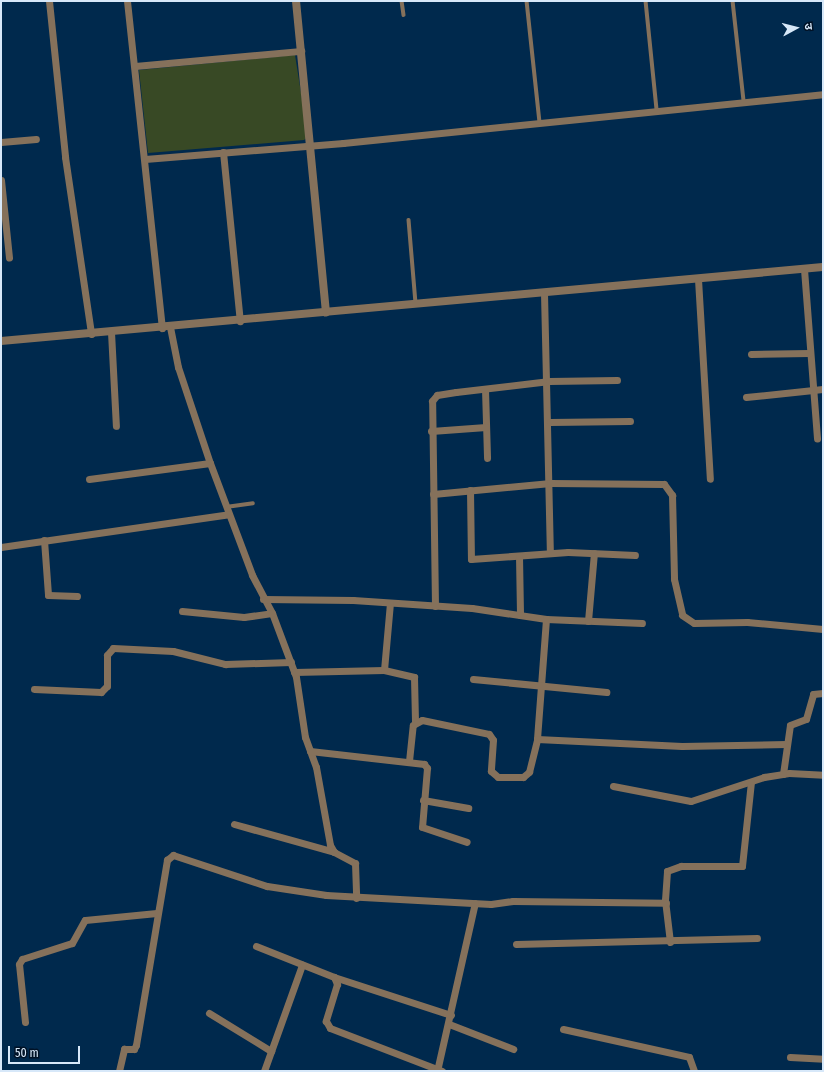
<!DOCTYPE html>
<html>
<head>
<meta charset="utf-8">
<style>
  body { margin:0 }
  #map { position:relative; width:824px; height:1072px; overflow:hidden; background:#00294d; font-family:"Fira Sans Condensed","Noto Sans Devanagari",sans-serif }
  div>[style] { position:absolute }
  .green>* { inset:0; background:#384925 }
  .service>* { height:3.5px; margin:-1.75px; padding:0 1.75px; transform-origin:1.75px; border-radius:1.75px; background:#85715b }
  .minor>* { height:7px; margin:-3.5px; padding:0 3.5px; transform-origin:3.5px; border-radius:3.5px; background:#85715b }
  .tertiary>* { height:8px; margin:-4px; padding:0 4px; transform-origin:4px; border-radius:4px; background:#85715b }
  span { translate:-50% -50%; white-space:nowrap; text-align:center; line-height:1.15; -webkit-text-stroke:3px #001226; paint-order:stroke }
  .frame { position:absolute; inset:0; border:2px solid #d7e8f9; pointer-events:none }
  .north { position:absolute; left:776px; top:8px; width:40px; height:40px; -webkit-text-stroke:3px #001226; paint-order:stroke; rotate:83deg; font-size:11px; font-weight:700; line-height:16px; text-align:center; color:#d7e8f9 }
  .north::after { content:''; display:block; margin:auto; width:14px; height:18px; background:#d7e8f9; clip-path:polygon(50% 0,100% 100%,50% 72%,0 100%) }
  .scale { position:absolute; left:8px; top:1046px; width:72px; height:18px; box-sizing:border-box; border:2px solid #d7e8f9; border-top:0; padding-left:5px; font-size:12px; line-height:14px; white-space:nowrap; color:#d7e8f9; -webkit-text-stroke:3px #001226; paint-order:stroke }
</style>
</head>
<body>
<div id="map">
  <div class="green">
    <i style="clip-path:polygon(295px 55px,308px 137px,304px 140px,148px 153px,139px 70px)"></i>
  </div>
  <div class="service">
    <i style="left:402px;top:1px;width:14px;rotate:82deg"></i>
    <i style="left:527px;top:1px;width:123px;rotate:83.9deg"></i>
    <i style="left:646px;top:1px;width:110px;rotate:84.2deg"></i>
    <i style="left:733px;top:1px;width:101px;rotate:83.7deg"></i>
    <i style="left:409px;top:220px;width:84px;rotate:85.2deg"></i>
    <i style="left:226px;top:507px;width:27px;rotate:-8deg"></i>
  </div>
  <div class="minor">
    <i style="left:49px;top:1px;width:157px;rotate:84.1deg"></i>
    <i style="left:65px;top:157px;width:179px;rotate:81.6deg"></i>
    <i style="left:127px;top:1px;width:329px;rotate:83.9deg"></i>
    <i style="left:135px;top:66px;width:167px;rotate:-5.2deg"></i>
    <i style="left:1px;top:142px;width:35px;rotate:-5deg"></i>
    <i style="left:223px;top:152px;width:170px;rotate:84.3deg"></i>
    <i style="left:145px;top:159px;width:199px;rotate:-4.6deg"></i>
    <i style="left:343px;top:143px;width:482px;rotate:-5.8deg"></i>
    <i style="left:1px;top:180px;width:78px;rotate:84.1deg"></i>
    <i style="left:804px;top:269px;width:170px;rotate:85.6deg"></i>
    <i style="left:698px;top:279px;width:200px;rotate:86.6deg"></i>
    <i style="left:544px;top:293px;width:260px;rotate:88.7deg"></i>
    <i style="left:170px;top:327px;width:41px;rotate:78.7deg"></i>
    <i style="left:178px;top:367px;width:101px;rotate:71.6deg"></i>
    <i style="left:210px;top:463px;width:120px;rotate:69.4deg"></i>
    <i style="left:252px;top:575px;width:43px;rotate:62.2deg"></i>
    <i style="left:272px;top:613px;width:68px;rotate:69.4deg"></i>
    <i style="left:296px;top:677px;width:61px;rotate:81.5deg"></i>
    <i style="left:305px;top:737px;width:32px;rotate:70deg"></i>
    <i style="left:316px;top:767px;width:79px;rotate:79.8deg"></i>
    <i style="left:330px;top:845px;width:8px;rotate:60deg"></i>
    <i style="left:334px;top:852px;width:24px;rotate:28deg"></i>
    <i style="left:355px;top:863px;width:35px;rotate:88deg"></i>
    <i style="left:111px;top:332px;width:94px;rotate:87deg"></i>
    <i style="left:751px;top:354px;width:58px;rotate:-1deg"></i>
    <i style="left:485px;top:389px;width:69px;rotate:88.3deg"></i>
    <i style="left:746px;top:397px;width:77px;rotate:-5.9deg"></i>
    <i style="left:550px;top:422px;width:80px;rotate:-0.7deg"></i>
    <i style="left:431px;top:431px;width:55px;rotate:-4.2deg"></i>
    <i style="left:89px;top:479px;width:122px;rotate:-7.5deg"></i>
    <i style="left:470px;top:490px;width:69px;rotate:89.2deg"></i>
    <i style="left:471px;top:559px;width:97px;rotate:-4.1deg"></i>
    <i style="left:568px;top:552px;width:67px;rotate:2.6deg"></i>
    <i style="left:433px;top:494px;width:118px;rotate:-5.4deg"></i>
    <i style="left:550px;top:483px;width:114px;rotate:0.5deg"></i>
    <i style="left:664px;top:484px;width:14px;rotate:54deg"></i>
    <i style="left:672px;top:495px;width:84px;rotate:88.6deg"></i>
    <i style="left:674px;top:579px;width:37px;rotate:77deg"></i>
    <i style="left:682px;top:615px;width:14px;rotate:34deg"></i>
    <i style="left:694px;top:623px;width:53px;rotate:-1.1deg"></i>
    <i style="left:747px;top:622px;width:76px;rotate:5.3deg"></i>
    <i style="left:44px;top:540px;width:55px;rotate:85.8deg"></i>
    <i style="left:48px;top:595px;width:29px;rotate:2deg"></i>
    <i style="left:1px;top:547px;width:230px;rotate:-8.2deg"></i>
    <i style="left:519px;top:556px;width:59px;rotate:89deg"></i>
    <i style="left:263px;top:599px;width:90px;rotate:0.6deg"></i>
    <i style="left:353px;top:600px;width:119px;rotate:3.8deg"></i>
    <i style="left:472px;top:608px;width:75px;rotate:8.5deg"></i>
    <i style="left:546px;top:619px;width:96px;rotate:2.4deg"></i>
    <i style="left:435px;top:606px;width:205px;rotate:-90.8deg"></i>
    <i style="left:432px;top:401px;width:8px;rotate:-50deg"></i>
    <i style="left:437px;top:395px;width:19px;rotate:-9deg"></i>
    <i style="left:456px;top:392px;width:94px;rotate:-6.7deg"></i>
    <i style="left:549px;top:381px;width:68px;rotate:-0.8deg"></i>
    <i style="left:182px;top:611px;width:62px;rotate:5.5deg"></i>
    <i style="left:244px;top:617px;width:28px;rotate:-8deg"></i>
    <i style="left:546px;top:619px;width:120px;rotate:94.3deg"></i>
    <i style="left:537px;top:739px;width:145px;rotate:2.8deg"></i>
    <i style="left:682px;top:746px;width:104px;rotate:-1.1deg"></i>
    <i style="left:588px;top:621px;width:68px;rotate:-85deg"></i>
    <i style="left:384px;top:670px;width:31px;rotate:13deg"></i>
    <i style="left:414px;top:677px;width:45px;rotate:88.7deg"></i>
    <i style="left:294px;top:672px;width:90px;rotate:-1.3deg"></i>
    <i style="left:384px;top:670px;width:67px;rotate:-84.9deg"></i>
    <i style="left:473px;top:679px;width:134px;rotate:5.6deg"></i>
    <i style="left:34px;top:689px;width:67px;rotate:2.6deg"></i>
    <i style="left:101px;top:692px;width:8px;rotate:-45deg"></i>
    <i style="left:107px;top:686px;width:31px;rotate:-90deg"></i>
    <i style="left:107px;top:655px;width:9px;rotate:-49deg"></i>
    <i style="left:113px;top:648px;width:60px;rotate:2.9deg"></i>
    <i style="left:173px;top:651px;width:54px;rotate:14deg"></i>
    <i style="left:225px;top:664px;width:66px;rotate:-1.7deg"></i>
    <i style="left:310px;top:751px;width:115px;rotate:6.5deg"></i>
    <i style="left:424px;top:764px;width:5px;rotate:53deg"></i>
    <i style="left:427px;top:768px;width:59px;rotate:94.8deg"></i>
    <i style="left:422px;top:827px;width:47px;rotate:18.4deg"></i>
    <i style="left:409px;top:761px;width:36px;rotate:-84deg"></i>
    <i style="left:413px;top:725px;width:10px;rotate:-29deg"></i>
    <i style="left:422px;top:720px;width:68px;rotate:11.8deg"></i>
    <i style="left:489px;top:734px;width:7px;rotate:56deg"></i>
    <i style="left:493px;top:740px;width:31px;rotate:94deg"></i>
    <i style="left:491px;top:771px;width:9px;rotate:41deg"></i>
    <i style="left:498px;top:777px;width:25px"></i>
    <i style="left:523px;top:777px;width:8px;rotate:-40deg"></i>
    <i style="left:529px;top:772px;width:34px;rotate:-76deg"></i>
    <i style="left:783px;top:774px;width:49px;rotate:-81.9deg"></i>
    <i style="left:790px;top:725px;width:17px;rotate:-21deg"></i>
    <i style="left:806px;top:719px;width:26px;rotate:-74deg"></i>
    <i style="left:813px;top:694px;width:10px;rotate:-6deg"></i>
    <i style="left:613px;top:786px;width:79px;rotate:10.9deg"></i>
    <i style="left:691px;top:801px;width:77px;rotate:-18.2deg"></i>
    <i style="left:764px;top:777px;width:25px;rotate:-9deg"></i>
    <i style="left:789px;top:773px;width:34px;rotate:3deg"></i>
    <i style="left:423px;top:800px;width:46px;rotate:10.1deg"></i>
    <i style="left:234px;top:824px;width:104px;rotate:15.6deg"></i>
    <i style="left:670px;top:942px;width:42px;rotate:-96.8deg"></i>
    <i style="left:665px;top:900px;width:29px;rotate:-86deg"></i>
    <i style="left:667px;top:871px;width:15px;rotate:-20deg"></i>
    <i style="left:681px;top:866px;width:61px"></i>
    <i style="left:742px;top:866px;width:84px;rotate:-83.9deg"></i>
    <i style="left:516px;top:944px;width:241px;rotate:-1.4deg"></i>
    <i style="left:256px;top:946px;width:84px;rotate:21.7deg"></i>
    <i style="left:334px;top:977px;width:8px;rotate:67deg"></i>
    <i style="left:337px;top:984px;width:39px;rotate:107deg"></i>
    <i style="left:326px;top:1021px;width:8px;rotate:60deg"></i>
    <i style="left:330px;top:1028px;width:120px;rotate:21deg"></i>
    <i style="left:334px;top:977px;width:123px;rotate:18deg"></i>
    <i style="left:209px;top:1013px;width:73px;rotate:31.5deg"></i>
    <i style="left:25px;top:1022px;width:58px;rotate:-95.9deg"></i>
    <i style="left:19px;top:964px;width:6px;rotate:-59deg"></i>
    <i style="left:22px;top:959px;width:52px;rotate:-17.7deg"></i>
    <i style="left:72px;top:943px;width:26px;rotate:-61deg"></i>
    <i style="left:85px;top:920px;width:72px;rotate:-5.6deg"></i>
    <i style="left:449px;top:1024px;width:69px;rotate:21.3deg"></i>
    <i style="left:563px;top:1029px;width:129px;rotate:12.5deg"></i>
    <i style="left:689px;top:1057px;width:15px;rotate:70deg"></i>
    <i style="left:790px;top:1057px;width:33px;rotate:3deg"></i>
    <i style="left:119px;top:1071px;width:23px;rotate:-77deg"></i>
    <i style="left:124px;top:1049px;width:10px"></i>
    <i style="left:134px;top:1049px;width:4px;rotate:-63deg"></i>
    <i style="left:136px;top:1045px;width:188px;rotate:-80.5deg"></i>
    <i style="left:167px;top:860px;width:8px;rotate:-40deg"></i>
    <i style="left:173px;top:855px;width:99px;rotate:18.3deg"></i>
    <i style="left:267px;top:886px;width:60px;rotate:8.7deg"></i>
    <i style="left:326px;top:895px;width:165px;rotate:3.1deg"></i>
    <i style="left:491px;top:904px;width:22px;rotate:-8deg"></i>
    <i style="left:513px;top:901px;width:153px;rotate:0.7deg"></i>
    <i style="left:264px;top:1071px;width:113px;rotate:-70.3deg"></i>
    <i style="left:437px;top:1071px;width:172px;rotate:-77.3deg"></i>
  </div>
  <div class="tertiary">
    <i style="left:296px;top:1px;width:313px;rotate:84.5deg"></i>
    <i style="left:1px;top:341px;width:825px;rotate:-5.14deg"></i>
  </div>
  <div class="frame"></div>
  <div class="north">उ</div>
  <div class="scale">50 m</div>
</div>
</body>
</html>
